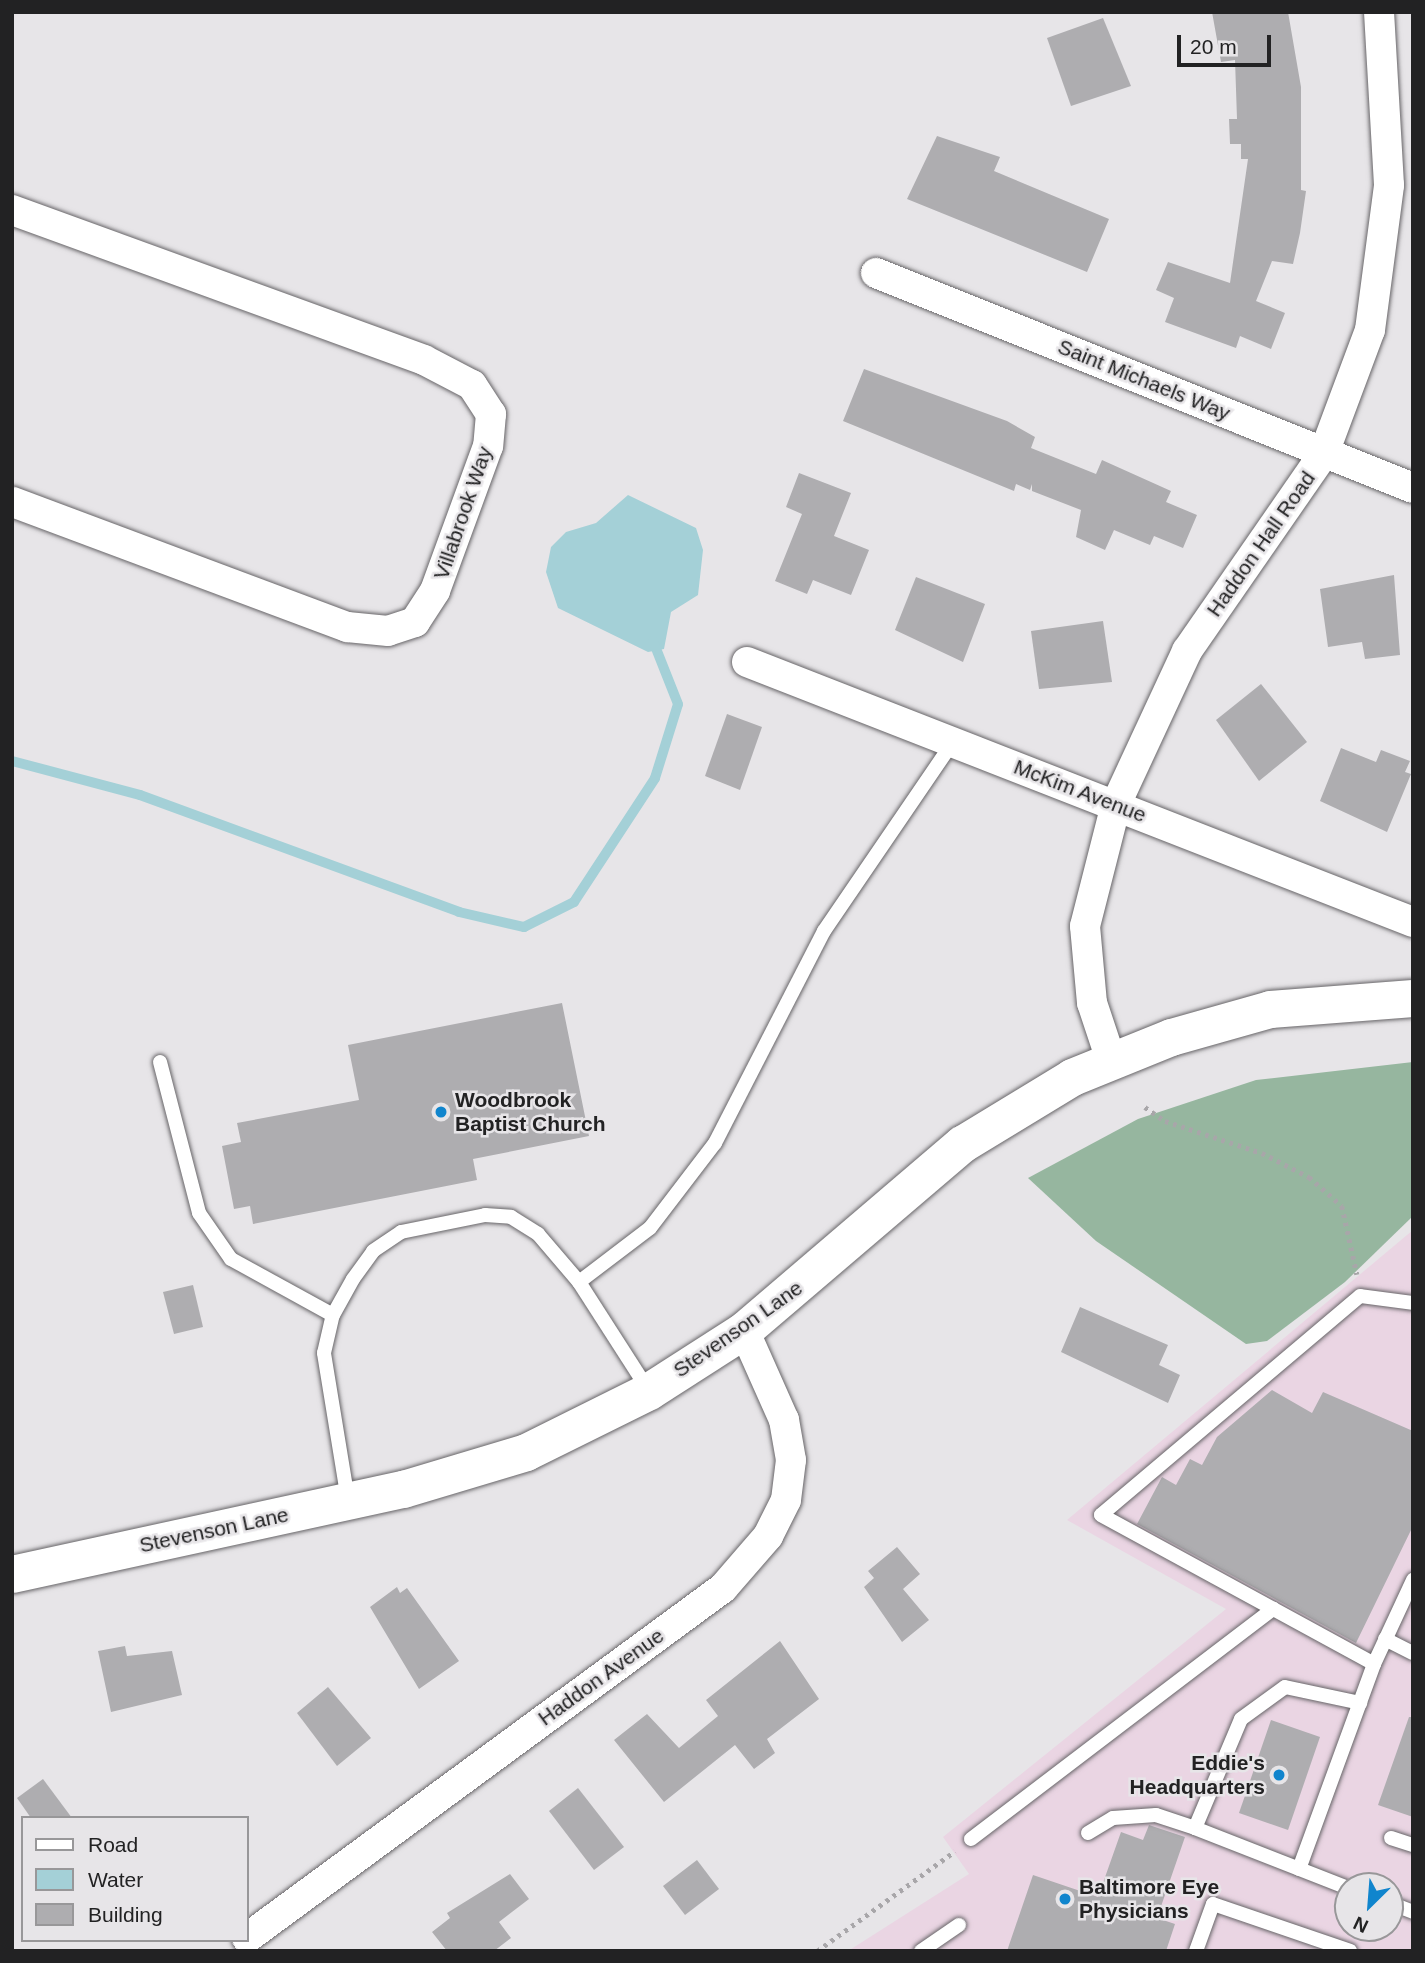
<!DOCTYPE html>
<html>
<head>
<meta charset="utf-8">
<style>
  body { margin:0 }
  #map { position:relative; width:1425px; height:1963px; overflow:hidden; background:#e7e5e8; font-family:Helvetica,sans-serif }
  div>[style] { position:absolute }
  .commercial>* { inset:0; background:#ead5e3 }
  .forest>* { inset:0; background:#96b69f }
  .water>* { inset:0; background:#a4d0d7 }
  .stream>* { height:10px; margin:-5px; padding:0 5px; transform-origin:5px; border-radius:5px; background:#a4d0d7 }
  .building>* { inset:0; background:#aeadb0 }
  .path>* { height:4.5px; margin-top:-2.25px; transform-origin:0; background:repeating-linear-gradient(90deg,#a8a6a9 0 3.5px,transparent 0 8.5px) }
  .roads { filter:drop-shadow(0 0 2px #676568) drop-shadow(0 0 2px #676568) }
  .service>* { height:14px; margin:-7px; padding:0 7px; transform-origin:7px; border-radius:7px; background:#fff }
  .minor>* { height:30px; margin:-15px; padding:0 15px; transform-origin:15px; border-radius:15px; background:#fff }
  .tertiary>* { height:37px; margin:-18.5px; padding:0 18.5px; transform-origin:18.5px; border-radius:18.5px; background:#fff }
  .dots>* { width:19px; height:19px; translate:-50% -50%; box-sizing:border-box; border:4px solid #e7e5e8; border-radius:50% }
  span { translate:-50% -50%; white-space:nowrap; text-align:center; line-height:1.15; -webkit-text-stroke:5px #e7e5e8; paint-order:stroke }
  .street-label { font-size:21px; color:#222223 }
  .poi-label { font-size:21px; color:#222223; font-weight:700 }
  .left { translate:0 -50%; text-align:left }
  .right { translate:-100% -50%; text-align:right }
  .frame { position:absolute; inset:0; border:14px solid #222223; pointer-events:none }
  .legend { position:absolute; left:21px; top:1816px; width:228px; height:126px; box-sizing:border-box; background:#e7e5e8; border:2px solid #989799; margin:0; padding:9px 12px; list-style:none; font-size:21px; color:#222223 }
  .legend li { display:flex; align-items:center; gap:14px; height:35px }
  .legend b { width:35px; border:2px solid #989799 }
  .north { position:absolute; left:1334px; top:1872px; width:70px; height:70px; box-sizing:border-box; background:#e7e5e8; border:2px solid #989799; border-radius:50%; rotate:205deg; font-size:19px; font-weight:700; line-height:28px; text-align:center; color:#222223 }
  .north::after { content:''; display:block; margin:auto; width:24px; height:32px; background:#1085cd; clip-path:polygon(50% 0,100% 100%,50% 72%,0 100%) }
  .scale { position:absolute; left:1177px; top:35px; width:94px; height:32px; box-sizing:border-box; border:4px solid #222223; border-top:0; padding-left:9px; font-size:21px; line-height:24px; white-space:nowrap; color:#222223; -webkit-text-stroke:5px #e7e5e8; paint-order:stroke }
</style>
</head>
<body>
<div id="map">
  <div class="commercial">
    <i style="clip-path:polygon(evenodd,1413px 1230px,1413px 1951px,848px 1951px,969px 1874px,943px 1837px,1226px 1609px,1067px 1520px,1413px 1230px,1348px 1886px,1390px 1886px,1390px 1928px,1348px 1928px,1348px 1886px)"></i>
  </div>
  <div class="forest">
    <i style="clip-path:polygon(1413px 1062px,1413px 1216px,1345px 1282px,1267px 1341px,1246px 1344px,1096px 1241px,1028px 1178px,1138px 1119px,1256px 1080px)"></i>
  </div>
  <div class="water">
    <i style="clip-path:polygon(628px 495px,696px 528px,703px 550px,698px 595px,671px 612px,664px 649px,648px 652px,558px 608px,546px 572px,551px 547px,566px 532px,596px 523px)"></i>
  </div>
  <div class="stream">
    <i style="left:12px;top:761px;width:132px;rotate:14.9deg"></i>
    <i style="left:140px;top:795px;width:340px;rotate:20.1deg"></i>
    <i style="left:459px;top:912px;width:67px;rotate:13deg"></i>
    <i style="left:524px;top:927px;width:56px;rotate:-26.6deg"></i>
    <i style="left:574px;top:902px;width:148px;rotate:-56.8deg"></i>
    <i style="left:655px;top:778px;width:77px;rotate:-72.7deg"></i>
    <i style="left:678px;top:704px;width:68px;rotate:-111.6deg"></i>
  </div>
  <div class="building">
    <i style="clip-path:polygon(1212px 12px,1288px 12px,1301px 87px,1301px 190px,1306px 191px,1300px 233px,1293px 264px,1272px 261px,1256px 301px,1285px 313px,1271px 349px,1240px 336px,1236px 348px,1165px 322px,1174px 298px,1156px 290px,1168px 262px,1230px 283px,1248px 159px,1241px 159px,1241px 144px,1230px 144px,1229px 119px,1237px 119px,1235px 60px,1221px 62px)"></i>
    <i style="clip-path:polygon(1103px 18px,1131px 86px,1071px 106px,1047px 38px)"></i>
    <i style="clip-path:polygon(937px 136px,1000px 157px,994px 171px,1109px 219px,1087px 272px,907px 199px)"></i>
    <i style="clip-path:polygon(864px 369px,1007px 421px,1035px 437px,1031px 448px,1096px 474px,1102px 460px,1171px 491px,1166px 502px,1197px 515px,1183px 548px,1154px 536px,1150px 545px,1114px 530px,1105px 550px,1076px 537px,1081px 510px,1032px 491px,1032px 484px,1030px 490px,1016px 484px,1014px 491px,843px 421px)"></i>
    <i style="clip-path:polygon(799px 473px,851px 493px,834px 536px,869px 550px,851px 595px,813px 580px,807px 594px,775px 581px,802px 514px,786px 507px)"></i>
    <i style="clip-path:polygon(1394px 575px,1400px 655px,1365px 659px,1362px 642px,1328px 647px,1320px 589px)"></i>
    <i style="clip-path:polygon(916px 577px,985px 604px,963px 662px,895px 630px)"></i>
    <i style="clip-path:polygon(1103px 621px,1112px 682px,1039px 689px,1031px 631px)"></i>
    <i style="clip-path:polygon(1261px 684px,1307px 742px,1259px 781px,1216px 720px)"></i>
    <i style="clip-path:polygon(727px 714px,762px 727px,740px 790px,705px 776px)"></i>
    <i style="clip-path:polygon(1341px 748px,1376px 762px,1381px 750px,1410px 761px,1405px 772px,1411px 774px,1387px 832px,1320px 801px)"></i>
    <i style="clip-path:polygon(562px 1003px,589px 1136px,473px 1159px,477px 1180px,253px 1224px,250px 1206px,234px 1209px,222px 1146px,241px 1142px,237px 1123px,359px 1100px,348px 1045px)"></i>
    <i style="clip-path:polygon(193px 1285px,203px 1327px,174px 1334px,163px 1292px)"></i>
    <i style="clip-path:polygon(1080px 1307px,1168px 1345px,1159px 1365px,1180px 1375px,1168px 1403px,1061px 1352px)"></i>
    <i style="clip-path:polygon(1272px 1390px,1312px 1413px,1323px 1392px,1413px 1431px,1413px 1526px,1356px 1643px,1137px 1524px,1162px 1477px,1176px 1485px,1190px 1459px,1202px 1465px,1217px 1437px)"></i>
    <i style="clip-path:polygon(897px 1547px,920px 1574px,903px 1589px,929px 1620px,902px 1642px,864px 1587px,874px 1578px,868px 1571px)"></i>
    <i style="clip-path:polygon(397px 1587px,400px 1593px,407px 1588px,459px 1661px,419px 1689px,370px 1607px)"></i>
    <i style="clip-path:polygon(780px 1641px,819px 1699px,767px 1739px,775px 1753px,754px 1769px,735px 1745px,664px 1802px,614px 1740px,647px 1714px,679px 1748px,718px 1716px,706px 1700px)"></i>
    <i style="clip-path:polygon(125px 1646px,127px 1656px,172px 1651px,182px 1695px,111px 1712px,98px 1651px)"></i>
    <i style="clip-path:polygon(328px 1687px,371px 1738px,337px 1766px,297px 1713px)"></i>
    <i style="clip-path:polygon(1409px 1717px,1413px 1717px,1413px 1817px,1378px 1805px)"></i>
    <i style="clip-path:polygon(1271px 1720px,1320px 1737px,1288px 1830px,1239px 1813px)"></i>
    <i style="clip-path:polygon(43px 1779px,72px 1818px,31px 1818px,17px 1798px)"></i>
    <i style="clip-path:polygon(578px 1788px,624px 1847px,594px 1870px,549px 1811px)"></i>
    <i style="clip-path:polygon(1149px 1825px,1185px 1837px,1157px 1918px,1175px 1924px,1166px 1951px,1007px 1951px,1033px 1875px,1098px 1897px,1121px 1832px,1143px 1840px)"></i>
    <i style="clip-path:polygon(697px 1860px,719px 1889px,685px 1915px,663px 1886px)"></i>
    <i style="clip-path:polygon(510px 1874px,529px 1899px,499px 1922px,511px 1938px,494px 1951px,447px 1951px,432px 1932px,450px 1918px,447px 1913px)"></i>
  </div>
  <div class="path">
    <i style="left:1145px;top:1107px;width:24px;rotate:35deg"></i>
    <i style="left:1165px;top:1121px;width:102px;rotate:18.3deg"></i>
    <i style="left:1262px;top:1153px;width:53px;rotate:27.1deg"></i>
    <i style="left:1309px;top:1177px;width:44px;rotate:41.3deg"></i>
    <i style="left:1342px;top:1206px;width:70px;rotate:77.6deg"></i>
    <i style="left:817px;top:1951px;width:170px;rotate:-35.9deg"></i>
  </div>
  <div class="roads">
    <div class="service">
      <i style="left:160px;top:1062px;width:156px;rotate:75.5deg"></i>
      <i style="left:199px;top:1213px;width:56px;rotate:55.2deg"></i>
      <i style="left:231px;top:1259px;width:116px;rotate:28.8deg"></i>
      <i style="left:579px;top:1282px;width:89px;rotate:-37.3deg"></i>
      <i style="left:650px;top:1228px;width:107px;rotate:-52.6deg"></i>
      <i style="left:715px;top:1143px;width:238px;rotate:-62.8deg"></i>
      <i style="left:824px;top:931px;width:229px;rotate:-55.7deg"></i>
      <i style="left:1413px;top:1303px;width:53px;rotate:-172.5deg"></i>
      <i style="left:1360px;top:1296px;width:339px;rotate:139.8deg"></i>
      <i style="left:1101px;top:1515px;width:311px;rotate:28.6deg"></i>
      <i style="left:1374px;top:1664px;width:93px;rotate:-65.1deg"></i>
      <i style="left:348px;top:1500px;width:149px;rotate:-99.3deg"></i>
      <i style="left:324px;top:1353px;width:39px;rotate:-77deg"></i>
      <i style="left:333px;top:1315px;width:41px;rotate:-60.9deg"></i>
      <i style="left:353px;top:1279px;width:34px;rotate:-54deg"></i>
      <i style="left:373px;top:1251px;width:34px;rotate:-34deg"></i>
      <i style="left:401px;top:1232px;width:86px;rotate:-11.4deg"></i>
      <i style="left:485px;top:1215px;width:26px;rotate:4deg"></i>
      <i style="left:511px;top:1217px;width:32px;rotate:32deg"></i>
      <i style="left:538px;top:1234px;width:63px;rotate:49.5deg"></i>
      <i style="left:579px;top:1282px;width:130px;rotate:57.3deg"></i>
      <i style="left:1385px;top:1639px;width:31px;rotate:27deg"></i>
      <i style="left:1088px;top:1833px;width:29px;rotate:-31deg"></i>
      <i style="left:1113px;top:1818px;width:43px;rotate:-4deg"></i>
      <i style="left:1156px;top:1815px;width:41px;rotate:18.4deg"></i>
      <i style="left:1391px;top:1838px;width:23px;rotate:18deg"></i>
      <i style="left:971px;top:1839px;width:380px;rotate:-37.3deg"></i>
      <i style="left:1299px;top:1869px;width:218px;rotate:-69.9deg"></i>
      <i style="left:1348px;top:1888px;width:164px;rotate:-158.6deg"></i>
      <i style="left:1195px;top:1828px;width:118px;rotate:-67.1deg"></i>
      <i style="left:1241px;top:1719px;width:54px;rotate:-36deg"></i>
      <i style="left:1285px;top:1687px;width:77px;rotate:12deg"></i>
      <i style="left:1390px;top:1903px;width:25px;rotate:21deg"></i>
      <i style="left:921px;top:1951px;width:46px;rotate:-34.4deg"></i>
      <i style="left:1196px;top:1951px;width:50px;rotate:-70.1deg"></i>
      <i style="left:1213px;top:1904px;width:145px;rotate:18.9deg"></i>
    </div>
    <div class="minor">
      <i style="left:12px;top:210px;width:438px;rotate:20deg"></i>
      <i style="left:424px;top:360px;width:54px;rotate:27.5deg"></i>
      <i style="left:472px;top:385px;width:35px;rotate:57deg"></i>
      <i style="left:491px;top:414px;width:32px;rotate:95deg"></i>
      <i style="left:488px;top:446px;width:154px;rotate:110.1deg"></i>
      <i style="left:435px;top:591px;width:37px;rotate:123deg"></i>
      <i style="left:415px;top:622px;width:28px;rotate:162deg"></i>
      <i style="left:388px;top:631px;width:41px;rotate:-174.4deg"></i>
      <i style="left:347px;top:627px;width:358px;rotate:-159.5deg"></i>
      <i style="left:876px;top:273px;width:578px;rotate:21.82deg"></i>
      <i style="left:747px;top:662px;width:715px;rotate:21.33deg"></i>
      <i style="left:1111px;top:1060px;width:60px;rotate:-108.4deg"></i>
      <i style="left:1092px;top:1003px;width:77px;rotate:-95.2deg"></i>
      <i style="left:1085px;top:926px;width:126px;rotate:-75.7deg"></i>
      <i style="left:1116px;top:804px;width:169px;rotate:-65.1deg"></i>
      <i style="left:1187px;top:651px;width:241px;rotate:-55.3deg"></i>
      <i style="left:1324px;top:453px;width:131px;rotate:-69.5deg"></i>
      <i style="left:1370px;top:330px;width:146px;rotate:-82.5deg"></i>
      <i style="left:1389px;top:185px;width:173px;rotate:-93.3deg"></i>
      <i style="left:247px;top:1938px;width:591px;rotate:-36.33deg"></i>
      <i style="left:723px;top:1588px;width:69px;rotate:-49.1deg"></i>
      <i style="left:768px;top:1536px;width:40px;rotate:-63.4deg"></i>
      <i style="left:786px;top:1500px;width:40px;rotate:-82.9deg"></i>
      <i style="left:791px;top:1460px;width:41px;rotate:-99.9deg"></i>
      <i style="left:784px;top:1420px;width:98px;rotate:-114deg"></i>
    </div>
    <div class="tertiary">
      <i style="left:12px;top:1574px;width:400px;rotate:-12.3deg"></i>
      <i style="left:403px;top:1489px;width:128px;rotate:-16.7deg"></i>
      <i style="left:526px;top:1452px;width:137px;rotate:-26.4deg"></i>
      <i style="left:649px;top:1391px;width:113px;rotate:-32.7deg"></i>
      <i style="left:744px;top:1330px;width:287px;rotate:-40.5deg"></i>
      <i style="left:962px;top:1144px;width:129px;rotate:-31.3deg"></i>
      <i style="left:1072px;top:1077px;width:107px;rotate:-22deg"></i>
      <i style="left:1171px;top:1037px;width:103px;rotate:-15.8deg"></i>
      <i style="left:1270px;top:1009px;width:143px;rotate:-4.4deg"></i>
    </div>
  </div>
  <div class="dots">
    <i style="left:441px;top:1112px;background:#1085cd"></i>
    <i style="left:1279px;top:1775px;background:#1085cd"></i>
    <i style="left:1065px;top:1899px;background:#1085cd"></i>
  </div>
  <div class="street-label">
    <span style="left:1144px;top:380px;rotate:22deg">Saint Michaels Way</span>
    <span style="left:463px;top:513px;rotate:-71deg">Villabrook Way</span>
    <span style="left:1261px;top:544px;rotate:-55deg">Haddon Hall Road</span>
    <span style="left:1080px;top:791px;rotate:21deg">McKim Avenue</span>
    <span style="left:738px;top:1329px;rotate:-35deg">Stevenson Lane</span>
    <span style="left:214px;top:1530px;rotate:-12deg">Stevenson Lane</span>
    <span style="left:601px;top:1677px;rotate:-36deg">Haddon Avenue</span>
  </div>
  <div class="poi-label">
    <span class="left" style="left:455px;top:1112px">Woodbrook<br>Baptist Church</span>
    <span class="right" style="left:1265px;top:1775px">Eddie's<br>Headquarters</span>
    <span class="left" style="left:1079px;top:1899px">Baltimore Eye<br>Physicians</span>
  </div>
  <div class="frame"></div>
  <ul class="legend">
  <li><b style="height:9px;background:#fff"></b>Road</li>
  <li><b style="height:19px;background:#a4d0d7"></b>Water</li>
  <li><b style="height:19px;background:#aeadb0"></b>Building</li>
  </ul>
  <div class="north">N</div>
  <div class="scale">20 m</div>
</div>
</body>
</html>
